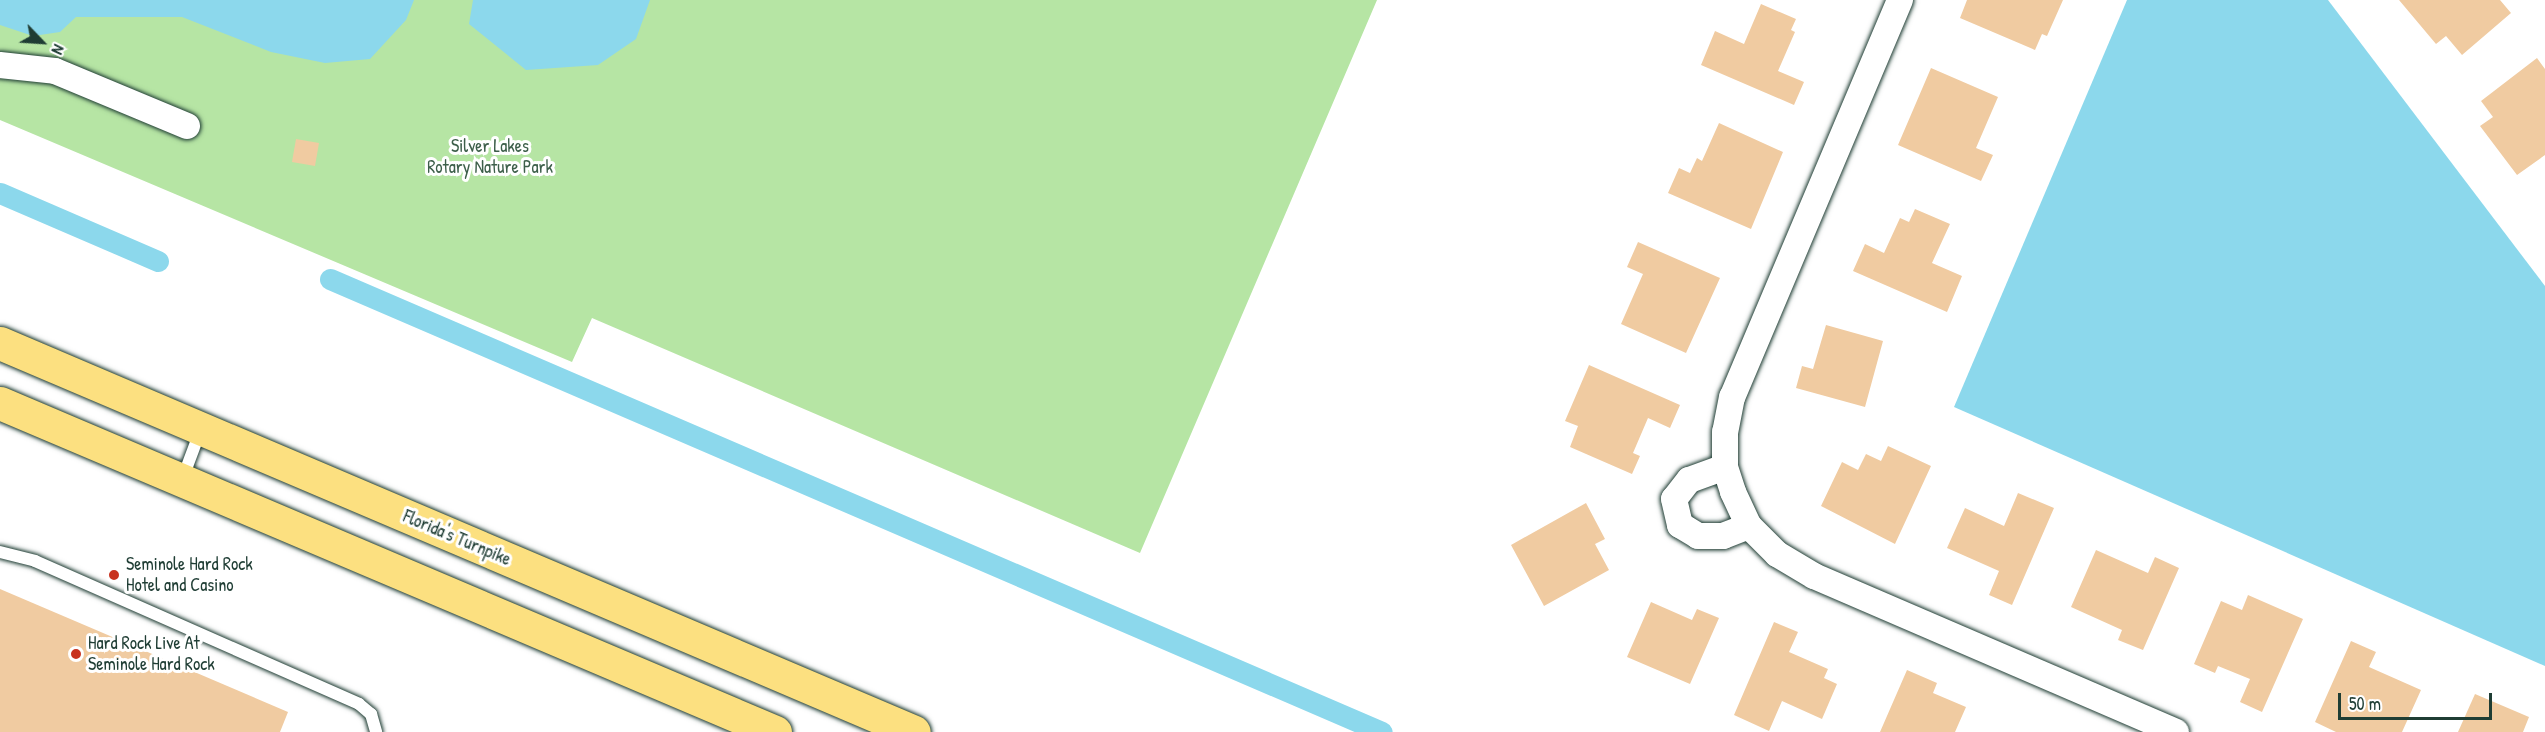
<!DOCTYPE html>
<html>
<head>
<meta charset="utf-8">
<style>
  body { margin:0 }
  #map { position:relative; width:2545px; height:732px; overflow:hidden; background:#fff; font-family:"Patrick Hand",sans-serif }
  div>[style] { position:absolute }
  .green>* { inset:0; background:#b6e5a4 }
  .water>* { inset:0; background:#8cd8ec }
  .canal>* { height:21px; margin:-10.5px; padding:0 10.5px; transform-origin:10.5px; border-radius:10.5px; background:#8cd8ec }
  .building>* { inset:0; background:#f0cba1 }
  .roads { filter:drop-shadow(0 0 2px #1f3d34) drop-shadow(0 0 2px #1f3d34) }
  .lane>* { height:12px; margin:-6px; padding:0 6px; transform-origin:6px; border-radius:6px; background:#fff }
  .street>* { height:26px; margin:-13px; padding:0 13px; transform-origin:13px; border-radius:13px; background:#fff }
  .highway>* { height:33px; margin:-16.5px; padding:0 16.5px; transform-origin:16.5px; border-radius:16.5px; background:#fce080 }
  .dots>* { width:16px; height:16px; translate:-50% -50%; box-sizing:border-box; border:3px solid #fff; border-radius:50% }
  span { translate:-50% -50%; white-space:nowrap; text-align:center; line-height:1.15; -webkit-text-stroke:6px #fff; paint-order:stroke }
  .park-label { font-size:18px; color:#3d5f4a }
  .street-label { font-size:18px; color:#1f3d34 }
  .poi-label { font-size:18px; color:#1f3d34 }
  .left { translate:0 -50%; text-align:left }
  .north { position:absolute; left:12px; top:12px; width:60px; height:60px; -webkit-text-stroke:4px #fff; paint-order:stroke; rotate:115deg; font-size:16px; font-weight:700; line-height:24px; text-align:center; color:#1f3d34 }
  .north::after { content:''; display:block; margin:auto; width:21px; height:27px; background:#1f3d34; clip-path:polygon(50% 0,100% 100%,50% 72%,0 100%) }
  .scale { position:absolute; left:2338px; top:693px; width:154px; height:27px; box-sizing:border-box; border:3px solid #1f3d34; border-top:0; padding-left:8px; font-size:18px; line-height:21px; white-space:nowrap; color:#1f3d34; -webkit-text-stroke:4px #fff; paint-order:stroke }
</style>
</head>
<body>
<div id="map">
  <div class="green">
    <i style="clip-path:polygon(0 0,1377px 0,1140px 553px,592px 318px,572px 362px,0 120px)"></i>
  </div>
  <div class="water">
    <i style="clip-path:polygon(0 0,414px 0,406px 20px,370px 59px,325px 63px,271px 52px,182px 17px,76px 17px,60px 32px,33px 36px,0 25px)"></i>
    <i style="clip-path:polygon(473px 0,650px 0,636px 39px,598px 65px,526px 70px,469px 24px)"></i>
    <i style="clip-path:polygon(2127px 0,2328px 0,2545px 286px,2545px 666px,1954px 407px)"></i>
  </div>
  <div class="canal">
    <i style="left:0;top:193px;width:172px;rotate:23.3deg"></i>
    <i style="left:330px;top:279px;width:1145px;rotate:23.3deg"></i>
  </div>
  <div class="building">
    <i style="clip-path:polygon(1967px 0,2063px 0,2047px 36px,2042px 34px,2035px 50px,1960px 18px)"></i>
    <i style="clip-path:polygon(2399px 0,2500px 0,2511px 13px,2462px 55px,2446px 36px,2436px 44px)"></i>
    <i style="clip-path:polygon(1761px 4px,1796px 19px,1791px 30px,1795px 32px,1778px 71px,1804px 82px,1794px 105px,1701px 65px,1715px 31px,1744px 44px)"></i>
    <i style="clip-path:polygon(2537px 58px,2545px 69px,2545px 155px,2517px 175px,2480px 126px,2493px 117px,2481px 101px)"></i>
    <i style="clip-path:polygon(1931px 68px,1998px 97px,1976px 148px,1993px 155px,1981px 181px,1898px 145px)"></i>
    <i style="clip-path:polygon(1719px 123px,1783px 152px,1751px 229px,1668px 193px,1679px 168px,1690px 173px,1697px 158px,1702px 161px)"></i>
    <i style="clip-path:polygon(296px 139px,319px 143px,315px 166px,292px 162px)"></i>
    <i style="clip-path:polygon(1915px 209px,1950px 224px,1932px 263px,1962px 276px,1947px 312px,1853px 271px,1865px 244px,1884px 253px,1900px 218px,1909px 222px)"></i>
    <i style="clip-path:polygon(1638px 242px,1720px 278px,1686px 353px,1621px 324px,1643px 274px,1627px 267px)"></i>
    <i style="clip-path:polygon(1826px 325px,1883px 341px,1865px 407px,1796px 388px,1802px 366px,1813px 369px)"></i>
    <i style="clip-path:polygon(1589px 365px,1680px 405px,1670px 428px,1648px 418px,1633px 453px,1640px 456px,1632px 474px,1570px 447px,1578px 426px,1565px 421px)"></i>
    <i style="clip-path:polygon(1888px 446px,1931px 466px,1895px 544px,1821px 506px,1842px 462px,1858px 470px,1866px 454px,1881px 461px)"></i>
    <i style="clip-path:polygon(2018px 493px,2054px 508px,2012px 605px,1989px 595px,1999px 571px,1947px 548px,1965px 508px,2004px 526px)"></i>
    <i style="clip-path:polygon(1586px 503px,1605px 539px,1595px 544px,1609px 570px,1544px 606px,1511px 545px)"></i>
    <i style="clip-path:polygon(2096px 550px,2148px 573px,2155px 557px,2179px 568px,2143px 650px,2118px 640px,2122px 630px,2071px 607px)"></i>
    <i style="clip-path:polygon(0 589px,288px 712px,280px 732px,0 732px)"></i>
    <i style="clip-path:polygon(2248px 595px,2303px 619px,2262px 712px,2240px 702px,2250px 679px,2218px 666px,2215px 673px,2194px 664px,2221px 601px,2242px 610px)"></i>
    <i style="clip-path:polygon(1651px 602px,1692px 620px,1697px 609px,1719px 618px,1690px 684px,1627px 657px)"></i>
    <i style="clip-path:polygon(1774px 622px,1798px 632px,1789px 652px,1828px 669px,1824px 678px,1837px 684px,1822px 719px,1782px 701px,1769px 731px,1734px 715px)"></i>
    <i style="clip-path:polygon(2351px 641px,2376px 652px,2369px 667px,2421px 690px,2402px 732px,2336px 732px,2315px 722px)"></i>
    <i style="clip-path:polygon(1907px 670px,1937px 683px,1933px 693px,1966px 707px,1955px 732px,1880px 732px)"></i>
    <i style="clip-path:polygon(2475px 694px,2529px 717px,2523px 732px,2458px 732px)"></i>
  </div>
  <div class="roads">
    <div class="lane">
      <i style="left:182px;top:480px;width:54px;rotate:-69.6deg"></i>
      <i style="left:0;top:552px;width:36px;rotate:14deg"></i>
      <i style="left:35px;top:561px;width:354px;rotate:23.8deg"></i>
      <i style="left:359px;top:704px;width:16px;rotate:40deg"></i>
      <i style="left:371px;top:714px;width:19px;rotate:74deg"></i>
    </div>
    <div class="street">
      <i style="left:1900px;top:0;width:431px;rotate:112.9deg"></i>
      <i style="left:1732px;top:397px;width:36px;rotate:101deg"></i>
      <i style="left:1725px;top:432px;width:35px;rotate:90deg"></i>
      <i style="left:1725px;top:467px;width:26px;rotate:72deg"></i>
      <i style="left:1733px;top:492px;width:38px;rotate:65deg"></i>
      <i style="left:1749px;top:526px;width:40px;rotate:45deg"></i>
      <i style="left:1777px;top:554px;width:43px;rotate:30.7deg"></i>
      <i style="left:1814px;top:576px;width:394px;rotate:23.3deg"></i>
      <i style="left:0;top:65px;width:55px;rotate:6.2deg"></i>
      <i style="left:55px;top:71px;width:143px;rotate:22.6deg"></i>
      <i style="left:1725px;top:467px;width:38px;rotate:160deg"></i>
      <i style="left:1689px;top:480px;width:24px;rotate:128deg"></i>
      <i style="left:1674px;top:499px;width:27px;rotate:77deg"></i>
      <i style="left:1680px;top:525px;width:21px;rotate:31deg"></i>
      <i style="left:1698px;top:536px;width:25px"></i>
      <i style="left:1723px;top:536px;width:28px;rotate:-21deg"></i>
    </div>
    <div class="highway">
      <i style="left:0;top:343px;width:993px;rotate:23.05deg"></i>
      <i style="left:0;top:403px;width:842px;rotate:23deg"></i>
    </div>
  </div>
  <div class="dots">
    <i style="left:114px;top:575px;background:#c8321e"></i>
    <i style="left:76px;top:654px;background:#c8321e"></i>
  </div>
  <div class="park-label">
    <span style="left:490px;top:157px">Silver Lakes<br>Rotary Nature Park</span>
  </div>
  <div class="street-label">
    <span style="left:457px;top:538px;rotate:23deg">Florida's Turnpike</span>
  </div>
  <div class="poi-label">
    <span class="left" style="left:126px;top:575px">Seminole Hard Rock<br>Hotel and Casino</span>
    <span class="left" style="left:88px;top:654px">Hard Rock Live At<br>Seminole Hard Rock</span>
  </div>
  <div class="north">N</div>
  <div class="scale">50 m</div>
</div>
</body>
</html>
